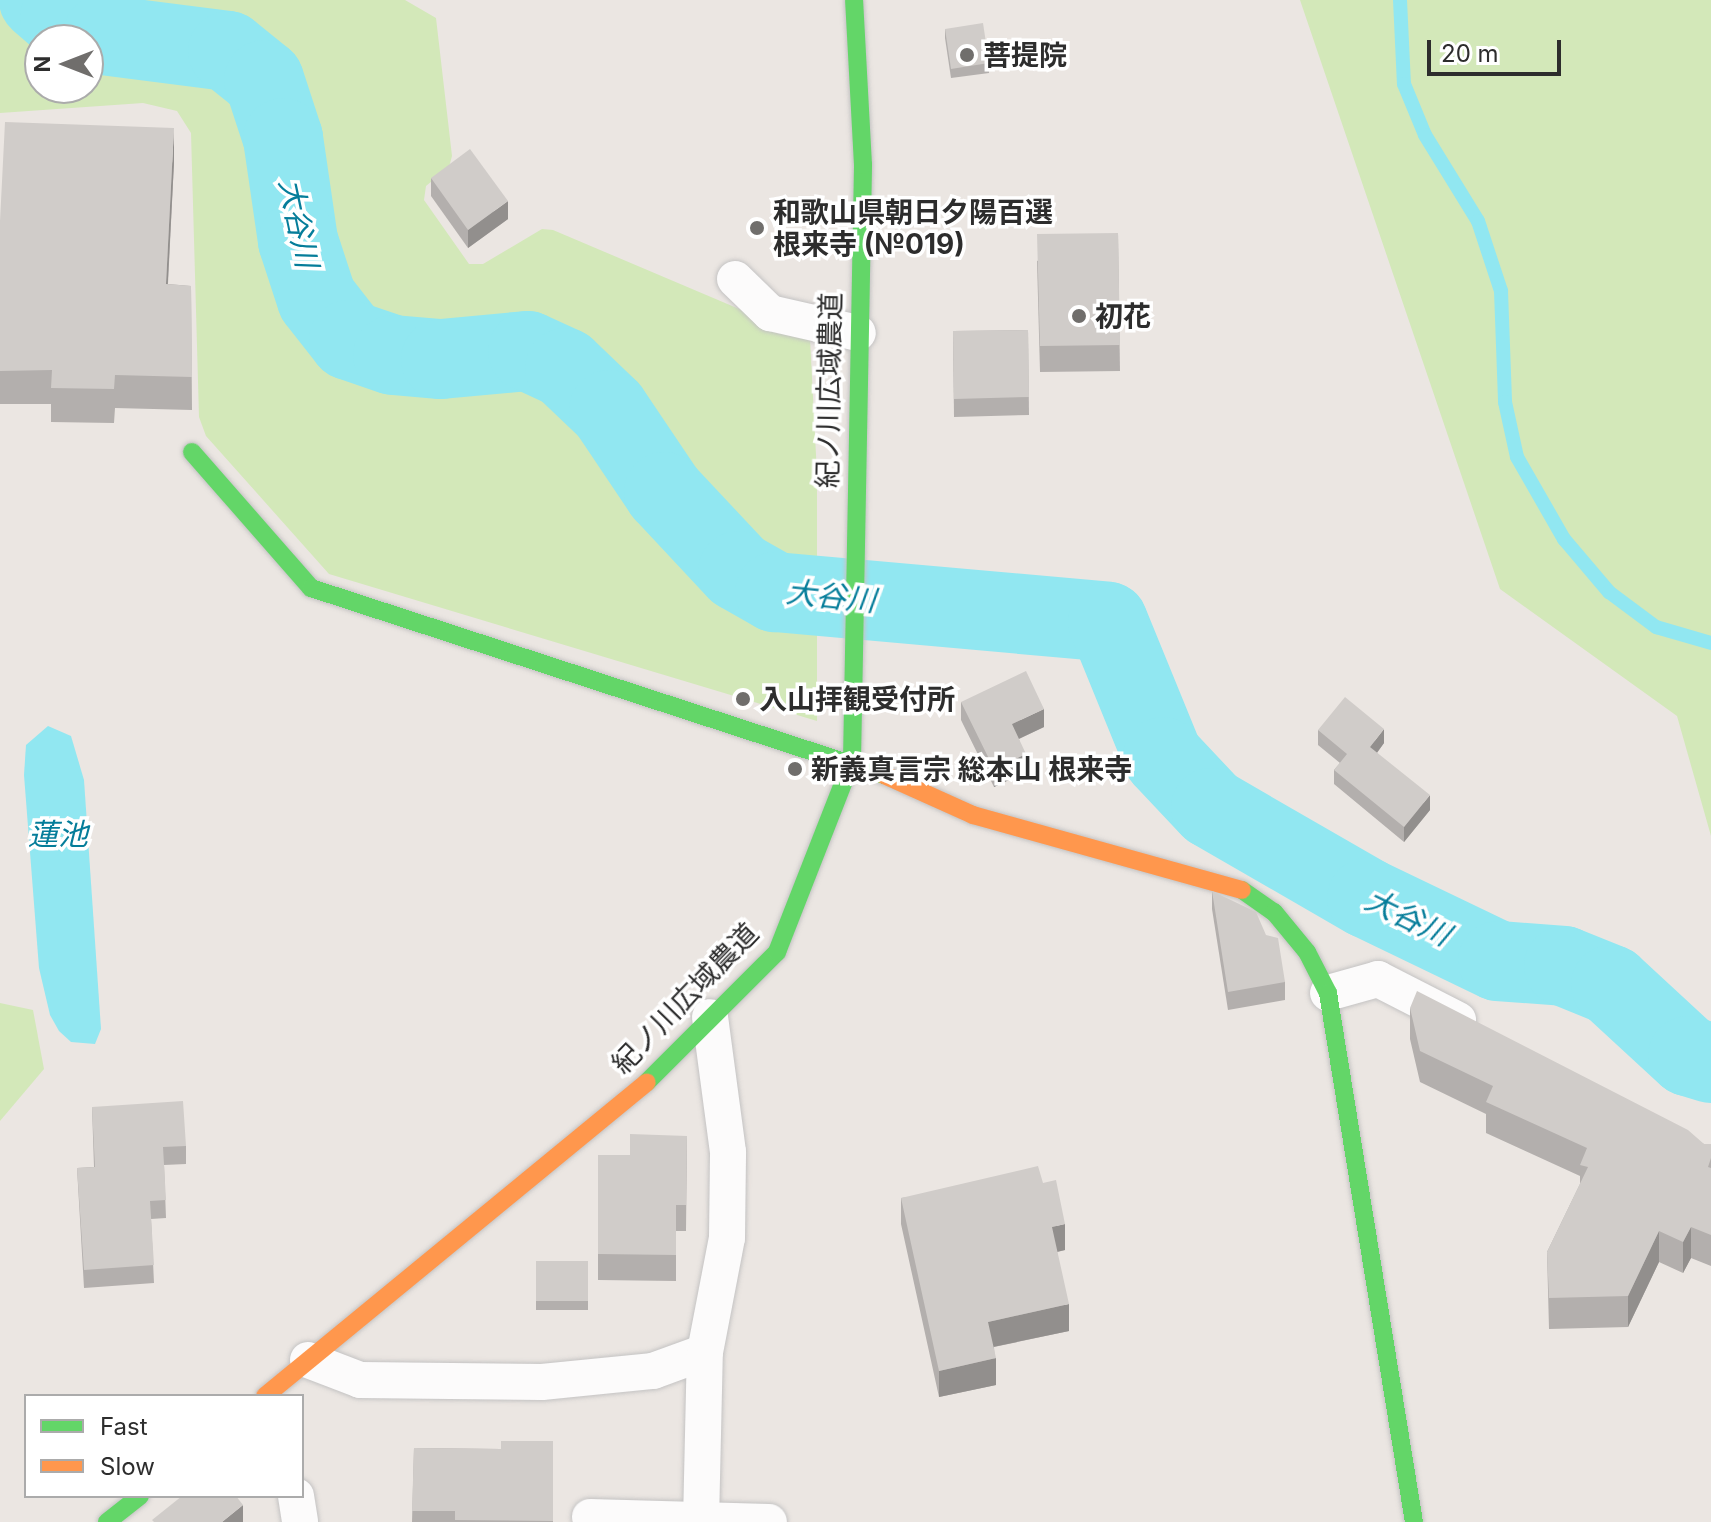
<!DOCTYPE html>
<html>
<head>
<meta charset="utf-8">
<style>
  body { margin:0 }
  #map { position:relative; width:1711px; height:1522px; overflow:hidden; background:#ebe6e2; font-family:Inter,"Noto Sans JP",sans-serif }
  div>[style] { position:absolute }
  .green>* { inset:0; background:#d3e8b9 }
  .water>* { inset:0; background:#91e7f1 }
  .stream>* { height:14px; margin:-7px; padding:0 7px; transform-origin:7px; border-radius:7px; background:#91e7f1 }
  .river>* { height:80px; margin:-40px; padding:0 40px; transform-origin:40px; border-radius:40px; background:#91e7f1 }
  .roads { filter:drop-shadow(0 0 2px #c4c3c3) drop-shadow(0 0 2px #c4c3c3) }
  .street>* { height:36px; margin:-18px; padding:0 18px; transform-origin:18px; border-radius:18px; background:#fcfbfb }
  .fast>* { height:18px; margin:-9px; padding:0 9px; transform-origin:9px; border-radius:9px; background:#63d668 }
  .slow>* { height:18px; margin:-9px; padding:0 9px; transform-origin:9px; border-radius:9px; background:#ff974d }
  .wall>* { inset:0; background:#b3afad }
  .shaded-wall>* { inset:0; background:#928f8d }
  .building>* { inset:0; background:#d0ccc9 }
  .dots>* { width:22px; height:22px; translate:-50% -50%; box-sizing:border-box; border:4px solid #fff; border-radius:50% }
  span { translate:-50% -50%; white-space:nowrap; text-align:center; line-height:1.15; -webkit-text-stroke:7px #fff; paint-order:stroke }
  .poi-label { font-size:28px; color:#2d2d2d; font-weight:700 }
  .left { translate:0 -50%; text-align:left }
  .street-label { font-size:28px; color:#2d2d2d }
  .water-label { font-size:30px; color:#057d9a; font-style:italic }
  .legend { position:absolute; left:24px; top:1394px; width:280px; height:104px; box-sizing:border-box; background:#fff; border:2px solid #ababab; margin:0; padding:10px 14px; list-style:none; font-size:24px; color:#2d2d2d }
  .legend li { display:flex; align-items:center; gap:16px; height:40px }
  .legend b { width:40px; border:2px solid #ababab }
  .north { position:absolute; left:24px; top:24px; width:80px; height:80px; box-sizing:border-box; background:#fff; border:2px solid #ababab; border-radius:50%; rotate:270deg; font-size:22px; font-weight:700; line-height:32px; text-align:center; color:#2d2d2d }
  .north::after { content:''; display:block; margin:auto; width:28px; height:36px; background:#706e6c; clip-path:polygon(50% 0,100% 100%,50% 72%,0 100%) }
  .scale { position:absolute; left:1427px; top:40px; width:134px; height:36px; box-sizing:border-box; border:4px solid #2d2d2d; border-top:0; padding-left:10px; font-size:24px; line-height:28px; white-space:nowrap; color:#2d2d2d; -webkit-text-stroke:6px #fff; paint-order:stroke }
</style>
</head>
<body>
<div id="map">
  <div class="green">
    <i style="clip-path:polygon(evenodd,0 0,405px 0,436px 18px,452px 156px,449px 167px,426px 186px,424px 200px,469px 264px,483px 264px,542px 229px,553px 230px,810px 339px,817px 474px,817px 721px,329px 574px,206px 436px,199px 417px,191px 133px,177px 111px,143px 103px,0 113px,0 0,40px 40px,88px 40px,88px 88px,40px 88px,40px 40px)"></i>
    <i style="clip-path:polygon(1300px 0,1711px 0,1711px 836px,1677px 716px,1500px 589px)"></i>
    <i style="clip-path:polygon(0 1003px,33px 1010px,44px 1069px,0 1121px)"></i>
  </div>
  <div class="water">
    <i style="clip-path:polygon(48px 726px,71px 736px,84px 780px,101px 1029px,95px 1044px,71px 1042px,59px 1031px,50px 1015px,39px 968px,24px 775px,26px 745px)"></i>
  </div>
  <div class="stream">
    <i style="left:1400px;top:0;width:84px;rotate:87.3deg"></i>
    <i style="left:1404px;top:84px;width:55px;rotate:67.6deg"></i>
    <i style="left:1425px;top:135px;width:101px;rotate:58.4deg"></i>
    <i style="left:1478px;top:221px;width:74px;rotate:71.8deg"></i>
    <i style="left:1501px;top:291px;width:111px;rotate:87.9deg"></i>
    <i style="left:1505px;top:402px;width:56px;rotate:77.7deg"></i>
    <i style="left:1517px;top:457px;width:95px;rotate:60.2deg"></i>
    <i style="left:1564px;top:539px;width:70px;rotate:49.7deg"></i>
    <i style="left:1609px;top:592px;width:59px;rotate:36.7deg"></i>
    <i style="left:1656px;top:627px;width:57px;rotate:16.2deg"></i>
  </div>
  <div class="river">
    <i style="left:39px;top:0;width:28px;rotate:41deg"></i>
    <i style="left:60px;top:18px;width:46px;rotate:21.6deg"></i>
    <i style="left:103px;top:35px;width:126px;rotate:7.3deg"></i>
    <i style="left:228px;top:51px;width:46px;rotate:38.9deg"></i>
    <i style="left:264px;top:80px;width:61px;rotate:71.9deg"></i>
    <i style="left:283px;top:138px;width:104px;rotate:81.7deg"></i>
    <i style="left:298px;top:241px;width:61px;rotate:71.9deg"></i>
    <i style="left:317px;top:299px;width:52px;rotate:52deg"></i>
    <i style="left:349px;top:340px;width:46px;rotate:18.8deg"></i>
    <i style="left:393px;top:355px;width:48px;rotate:4.8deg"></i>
    <i style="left:441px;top:359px;width:87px;rotate:-5.3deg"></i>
    <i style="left:528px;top:351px;width:41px;rotate:24.7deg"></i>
    <i style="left:565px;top:368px;width:61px;rotate:43.7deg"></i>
    <i style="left:609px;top:410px;width:99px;rotate:56.1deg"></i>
    <i style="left:664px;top:492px;width:108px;rotate:46.9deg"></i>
    <i style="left:738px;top:571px;width:43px;rotate:29.6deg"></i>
    <i style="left:775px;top:592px;width:334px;rotate:5.1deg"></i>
    <i style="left:1108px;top:622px;width:146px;rotate:67.8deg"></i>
    <i style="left:1163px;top:757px;width:70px;rotate:46.7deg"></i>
    <i style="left:1211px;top:808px;width:180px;rotate:30deg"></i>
    <i style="left:1367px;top:898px;width:145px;rotate:25.7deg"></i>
    <i style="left:1498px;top:961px;width:66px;rotate:4.3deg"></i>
    <i style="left:1564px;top:966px;width:51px;rotate:22deg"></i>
    <i style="left:1611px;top:985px;width:105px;rotate:42.7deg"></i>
    <i style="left:1688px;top:1056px;width:24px;rotate:17deg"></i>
  </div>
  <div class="roads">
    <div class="street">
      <i style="left:735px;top:279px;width:49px;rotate:44.2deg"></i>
      <i style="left:770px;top:313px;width:90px;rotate:12.8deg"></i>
      <i style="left:1328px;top:993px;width:52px;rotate:-15.6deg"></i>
      <i style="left:1378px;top:979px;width:90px;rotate:27.1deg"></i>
      <i style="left:308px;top:1360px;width:56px;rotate:21deg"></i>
      <i style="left:360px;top:1380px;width:182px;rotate:0.6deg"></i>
      <i style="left:542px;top:1382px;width:112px;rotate:-5.7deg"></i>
      <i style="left:653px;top:1371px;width:55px;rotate:-20.1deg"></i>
      <i style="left:296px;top:1496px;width:26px;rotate:81deg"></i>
      <i style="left:590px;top:1517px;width:179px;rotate:1.6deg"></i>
      <i style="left:701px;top:1522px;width:170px;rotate:-88.7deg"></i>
      <i style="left:705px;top:1352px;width:116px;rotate:-79.1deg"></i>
      <i style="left:727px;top:1238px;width:86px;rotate:-89.3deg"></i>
      <i style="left:728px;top:1152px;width:136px;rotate:-97.6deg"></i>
    </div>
    <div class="fast">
      <i style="left:192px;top:452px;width:181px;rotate:48.8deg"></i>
      <i style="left:311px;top:588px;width:603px;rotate:18.07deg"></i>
      <i style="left:1242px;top:890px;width:39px;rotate:35deg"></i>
      <i style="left:1274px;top:912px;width:52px;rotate:50.5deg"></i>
      <i style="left:1307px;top:952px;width:46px;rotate:62.9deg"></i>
      <i style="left:1328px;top:993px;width:536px;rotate:80.77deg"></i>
      <i style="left:647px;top:1082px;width:184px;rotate:-45deg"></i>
      <i style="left:777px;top:952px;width:205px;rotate:-68.6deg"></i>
      <i style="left:852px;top:761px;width:596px;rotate:-88.94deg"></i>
      <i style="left:863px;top:165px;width:165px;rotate:-93.1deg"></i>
      <i style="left:107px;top:1522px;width:42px;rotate:-38.2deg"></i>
    </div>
    <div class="slow">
      <i style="left:884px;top:775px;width:98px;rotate:24.2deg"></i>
      <i style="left:973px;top:815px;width:279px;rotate:15.6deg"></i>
      <i style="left:265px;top:1396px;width:494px;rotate:-39.4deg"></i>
    </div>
  </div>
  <div class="wall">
    <i style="clip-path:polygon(945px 29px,989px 63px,989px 73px,951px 78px,945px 38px)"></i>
    <i style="clip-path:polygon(174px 162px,168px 284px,191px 286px,192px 410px,115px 408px,114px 423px,51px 422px,51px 404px,0 404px,0 221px)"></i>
    <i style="clip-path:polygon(431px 178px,508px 219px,468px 248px,431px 196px)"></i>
    <i style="clip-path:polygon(1118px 233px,1120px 371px,1040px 372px,1037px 261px)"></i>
    <i style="clip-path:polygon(1028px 330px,1029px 415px,954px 417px,953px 331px)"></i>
    <i style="clip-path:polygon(961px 702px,1044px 727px,1019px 739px,1026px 772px,994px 787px,961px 720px)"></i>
    <i style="clip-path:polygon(1318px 730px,1384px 743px,1377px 753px,1430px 810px,1404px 842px,1334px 784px,1334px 770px,1340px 763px,1318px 745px)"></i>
    <i style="clip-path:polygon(1212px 891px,1285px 982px,1285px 1000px,1228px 1010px,1212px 909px)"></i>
    <i style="clip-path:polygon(1410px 1008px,1704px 1144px,1711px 1144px,1711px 1266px,1691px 1258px,1683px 1273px,1659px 1262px,1628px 1327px,1549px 1329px,1547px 1252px,1580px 1184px,1580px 1176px,1486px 1133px,1486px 1114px,1420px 1082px,1410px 1039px)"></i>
    <i style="clip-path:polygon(92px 1107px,186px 1146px,186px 1164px,164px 1165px,166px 1218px,151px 1219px,154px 1283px,84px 1288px,77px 1168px,94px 1167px)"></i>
    <i style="clip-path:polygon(687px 1136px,686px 1231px,676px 1231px,676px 1281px,598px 1280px,598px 1155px,630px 1155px)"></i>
    <i style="clip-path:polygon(1043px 1183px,1065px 1250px,1057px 1252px,1069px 1331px,994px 1347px,996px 1385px,939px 1397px,901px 1224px,901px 1198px)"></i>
    <i style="clip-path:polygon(536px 1261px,588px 1261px,588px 1310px,536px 1310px)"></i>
    <i style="clip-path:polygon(553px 1441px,553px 1522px,412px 1522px,414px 1448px,501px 1449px)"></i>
  </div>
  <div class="shaded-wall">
    <i style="clip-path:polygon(174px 128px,174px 162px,166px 317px,166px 284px)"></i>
    <i style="clip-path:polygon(508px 201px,508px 219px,468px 248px,468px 230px)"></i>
    <i style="clip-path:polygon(1044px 709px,1044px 727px,1012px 742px,1012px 724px)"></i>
    <i style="clip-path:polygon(1384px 729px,1384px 743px,1370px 762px,1370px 747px)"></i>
    <i style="clip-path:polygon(1026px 754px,1026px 772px,994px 787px,994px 769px)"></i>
    <i style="clip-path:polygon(1430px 795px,1430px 810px,1404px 842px,1404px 827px)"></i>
    <i style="clip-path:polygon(1065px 1224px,1065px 1250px,1052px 1253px,1052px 1227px)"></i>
    <i style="clip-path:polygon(1691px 1227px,1691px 1258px,1683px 1273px,1683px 1242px)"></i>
    <i style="clip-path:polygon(1659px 1231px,1659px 1262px,1628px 1327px,1628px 1296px)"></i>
    <i style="clip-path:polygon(1069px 1304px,1069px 1331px,988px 1348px,988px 1322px)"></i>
    <i style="clip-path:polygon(996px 1358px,996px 1385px,939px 1397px,939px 1371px)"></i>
    <i style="clip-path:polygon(243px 1505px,243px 1522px,222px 1522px)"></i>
  </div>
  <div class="building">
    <i style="clip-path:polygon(983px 23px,989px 63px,951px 69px,945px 29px)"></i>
    <i style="clip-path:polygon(5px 122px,174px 128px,166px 284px,191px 286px,192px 377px,115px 375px,114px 389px,51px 388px,52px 370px,0 371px,0 221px)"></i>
    <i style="clip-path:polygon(470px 149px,508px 201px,468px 230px,431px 178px)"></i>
    <i style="clip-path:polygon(1118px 233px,1120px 345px,1040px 346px,1037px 234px)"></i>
    <i style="clip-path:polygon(1028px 330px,1029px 397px,954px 399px,953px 331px)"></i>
    <i style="clip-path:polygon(1026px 671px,1044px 709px,1012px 724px,1026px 754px,994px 769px,961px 702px)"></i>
    <i style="clip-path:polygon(1345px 697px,1384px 729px,1370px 747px,1430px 795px,1404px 827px,1334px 770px,1347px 754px,1318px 730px)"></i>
    <i style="clip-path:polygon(1212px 891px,1256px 912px,1266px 935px,1278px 938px,1285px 982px,1228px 992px)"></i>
    <i style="clip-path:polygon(1417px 991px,1688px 1130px,1704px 1144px,1711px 1144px,1711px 1158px,1708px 1167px,1711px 1168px,1711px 1235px,1691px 1227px,1683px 1242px,1659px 1231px,1628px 1296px,1549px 1298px,1547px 1252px,1588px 1167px,1580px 1165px,1587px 1148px,1486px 1102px,1493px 1086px,1420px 1051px,1410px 1008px)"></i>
    <i style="clip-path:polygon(183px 1101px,186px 1146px,163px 1147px,166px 1200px,150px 1201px,154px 1265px,84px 1270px,77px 1168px,95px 1167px,92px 1107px)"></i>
    <i style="clip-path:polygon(630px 1134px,687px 1136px,686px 1205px,676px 1205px,676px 1255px,598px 1254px,598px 1155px,630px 1155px)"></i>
    <i style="clip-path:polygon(1038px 1166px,1043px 1183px,1056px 1180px,1065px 1224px,1052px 1227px,1069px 1304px,988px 1322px,996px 1358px,939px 1371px,901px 1198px)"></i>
    <i style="clip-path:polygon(536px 1261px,588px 1261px,588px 1301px,536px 1301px)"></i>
    <i style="clip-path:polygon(501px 1441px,553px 1441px,553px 1521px,455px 1520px,455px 1511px,412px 1511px,414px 1448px,501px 1449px)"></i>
    <i style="clip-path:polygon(182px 1496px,236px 1496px,243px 1505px,222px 1522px,154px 1522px,152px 1520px)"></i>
  </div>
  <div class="dots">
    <i style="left:967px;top:55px;background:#706e6c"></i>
    <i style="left:757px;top:228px;background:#706e6c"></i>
    <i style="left:1079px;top:316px;background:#706e6c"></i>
    <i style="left:743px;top:699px;background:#706e6c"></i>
    <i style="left:795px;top:769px;background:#706e6c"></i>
  </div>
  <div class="poi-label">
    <span class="left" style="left:983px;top:55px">菩提院</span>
    <span class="left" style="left:773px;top:228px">和歌山県朝日夕陽百選<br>根来寺 (№019)</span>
    <span class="left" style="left:1095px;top:316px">初花</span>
    <span class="left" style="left:759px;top:699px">入山拝観受付所</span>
    <span class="left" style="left:811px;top:769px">新義真言宗 総本山 根来寺</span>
  </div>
  <div class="street-label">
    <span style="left:829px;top:390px;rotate:-89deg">紀ノ川広域農道</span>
    <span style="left:685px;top:998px;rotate:-46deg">紀ノ川広域農道</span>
  </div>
  <div class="water-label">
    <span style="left:299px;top:223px;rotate:78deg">大谷川</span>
    <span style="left:831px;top:596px;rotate:6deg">大谷川</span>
    <span style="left:58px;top:834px">蓮池</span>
    <span style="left:1408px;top:917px;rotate:26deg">大谷川</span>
  </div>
  <ul class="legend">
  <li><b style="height:10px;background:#63d668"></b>Fast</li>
  <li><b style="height:10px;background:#ff974d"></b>Slow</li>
  </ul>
  <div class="north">N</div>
  <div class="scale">20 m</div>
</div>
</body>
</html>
